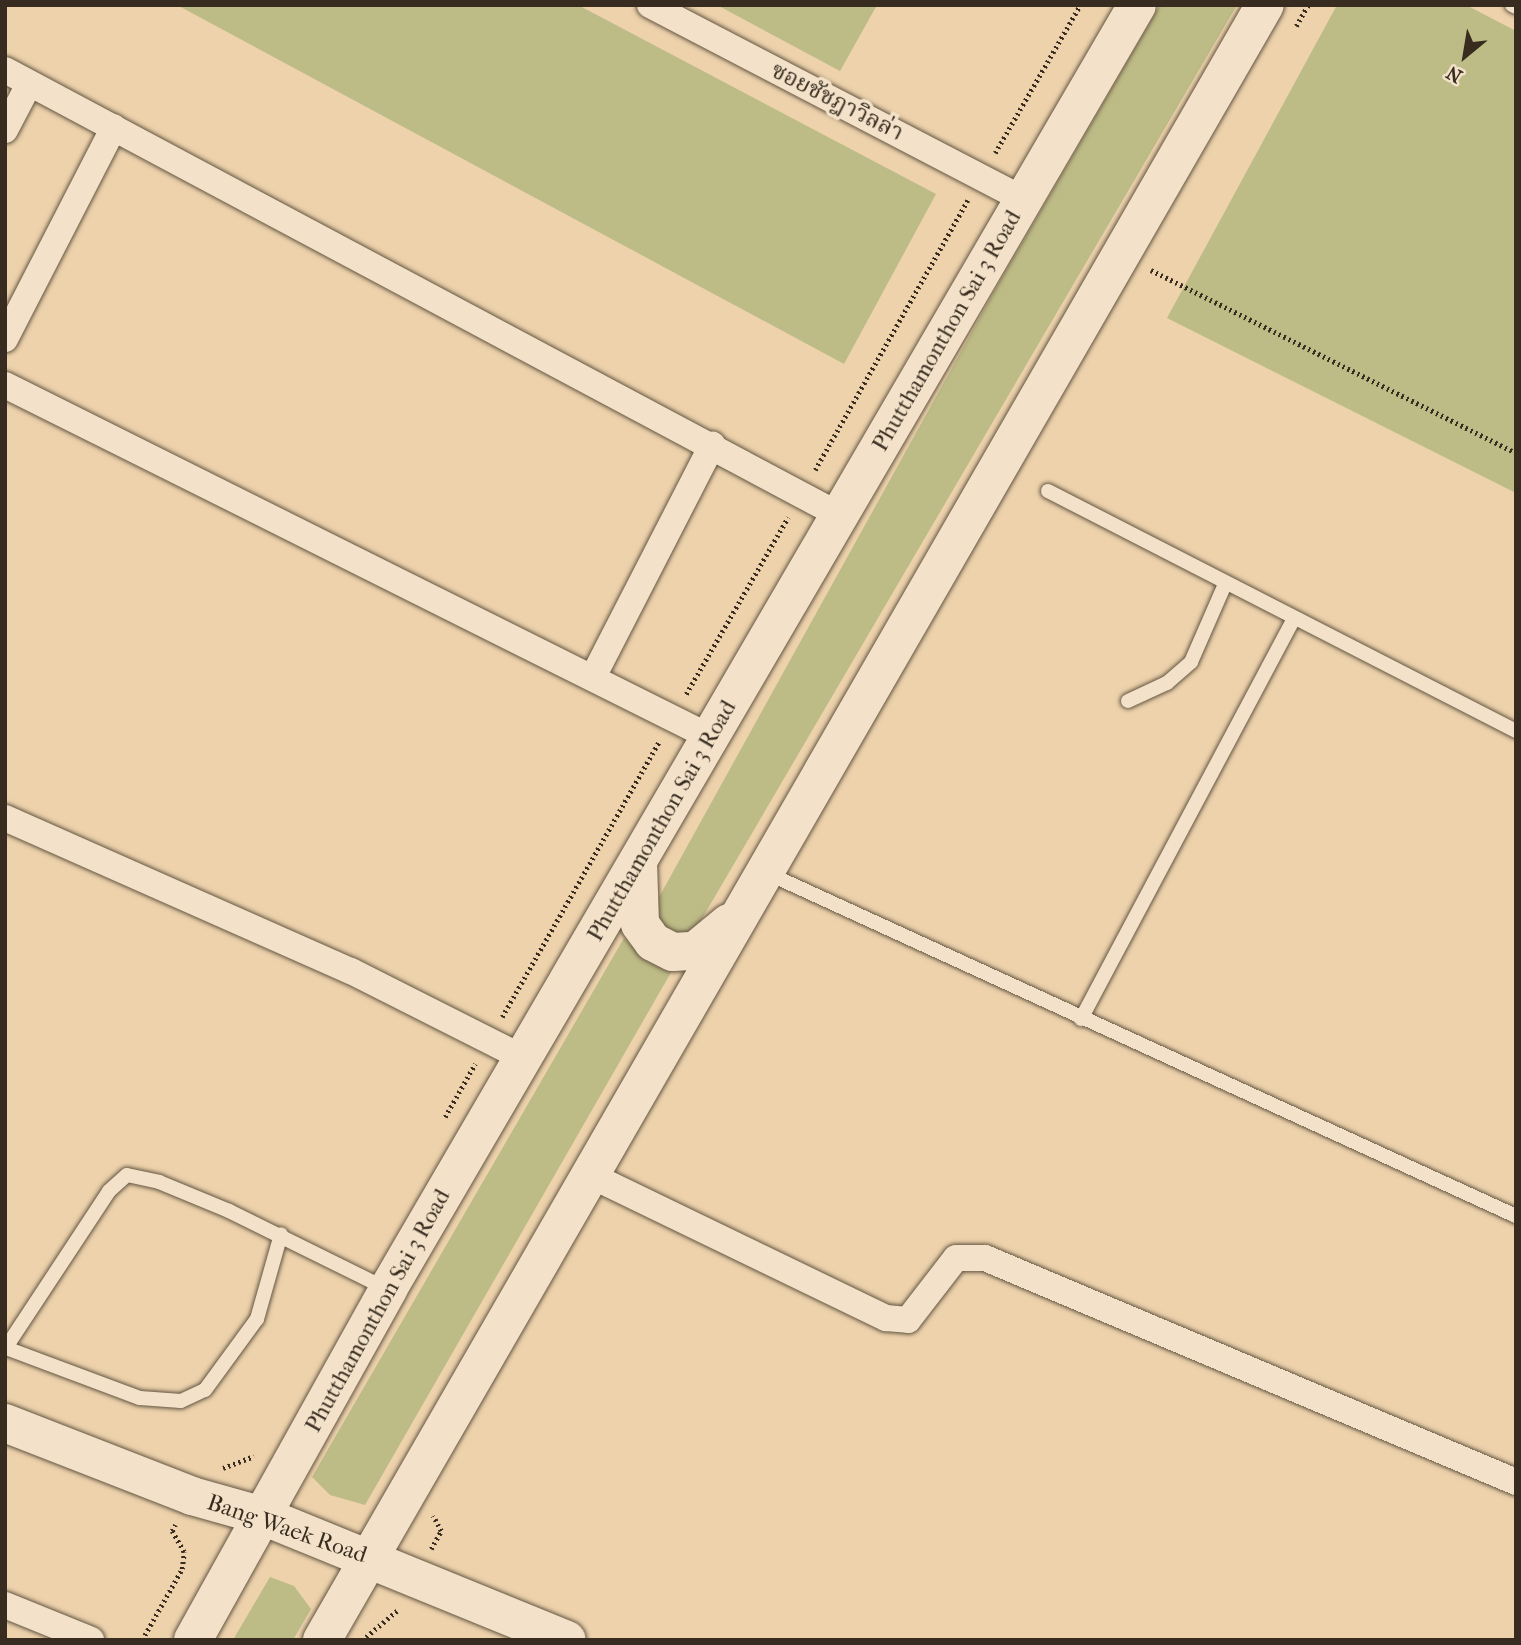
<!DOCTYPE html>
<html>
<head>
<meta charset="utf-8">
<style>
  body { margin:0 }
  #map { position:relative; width:1521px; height:1645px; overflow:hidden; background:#edd2ac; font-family:"IM FELL French Canon","Noto Serif Thai",serif }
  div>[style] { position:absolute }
  .green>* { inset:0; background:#bdbb86 }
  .path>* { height:4.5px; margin-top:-2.25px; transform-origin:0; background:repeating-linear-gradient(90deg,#372c1f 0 2px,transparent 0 5.5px) }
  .roads { filter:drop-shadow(0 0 2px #645642) drop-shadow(0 0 2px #645642) }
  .service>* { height:14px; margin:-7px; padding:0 7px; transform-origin:7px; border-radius:7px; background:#f3e2c9 }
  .minor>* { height:26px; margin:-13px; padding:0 13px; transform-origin:13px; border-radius:13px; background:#f3e2c9 }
  .secondary>* { height:38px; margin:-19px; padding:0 19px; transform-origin:19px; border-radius:19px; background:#f3e2c9 }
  span { translate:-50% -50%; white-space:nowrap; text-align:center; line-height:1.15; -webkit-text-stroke:7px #f3e2c9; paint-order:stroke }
  .street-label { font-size:23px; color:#372c1f }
  .frame { position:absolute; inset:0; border:7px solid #372c1f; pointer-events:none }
  .north { position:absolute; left:1430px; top:21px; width:70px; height:70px; -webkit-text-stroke:5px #f3e2c9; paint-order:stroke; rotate:210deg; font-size:19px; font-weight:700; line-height:28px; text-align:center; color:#372c1f }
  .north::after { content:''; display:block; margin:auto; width:24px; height:32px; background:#372c1f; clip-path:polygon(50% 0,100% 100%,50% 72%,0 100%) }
</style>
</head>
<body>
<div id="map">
  <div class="green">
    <i style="clip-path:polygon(177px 5px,578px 5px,936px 194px,844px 364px)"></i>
    <i style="clip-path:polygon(717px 5px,877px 5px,840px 71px)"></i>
    <i style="clip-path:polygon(1160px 5px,1237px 5px,690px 939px,668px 937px,653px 908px,999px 283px)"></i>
    <i style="clip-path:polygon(1337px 5px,1466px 5px,1516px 31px,1516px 493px,1167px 318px)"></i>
    <i style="clip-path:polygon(624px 938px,637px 951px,677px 962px,365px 1505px,330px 1495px,312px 1477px)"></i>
    <i style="clip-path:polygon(270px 1577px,294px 1586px,311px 1609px,293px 1640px,233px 1640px)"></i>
  </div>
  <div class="path">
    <i style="left:1296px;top:26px;width:24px;rotate:-60deg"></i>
    <i style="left:995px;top:153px;width:171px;rotate:-60.1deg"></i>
    <i style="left:1151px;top:270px;width:408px;rotate:26.6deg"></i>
    <i style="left:815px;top:470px;width:310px;rotate:-60.5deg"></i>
    <i style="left:686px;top:694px;width:204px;rotate:-60deg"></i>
    <i style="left:502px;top:1017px;width:317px;rotate:-60.3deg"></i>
    <i style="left:445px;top:1117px;width:61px;rotate:-60.5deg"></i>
    <i style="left:223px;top:1468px;width:33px;rotate:-21deg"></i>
    <i style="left:431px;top:1549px;width:21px;rotate:-61deg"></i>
    <i style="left:441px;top:1531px;width:17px;rotate:-118deg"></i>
    <i style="left:366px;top:1637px;width:43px;rotate:-40.3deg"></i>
    <i style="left:142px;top:1640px;width:81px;rotate:-60.6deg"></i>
    <i style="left:182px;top:1569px;width:17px;rotate:-83deg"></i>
    <i style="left:184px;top:1552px;width:24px;rotate:-120deg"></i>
    <i style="left:172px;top:1531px;width:7px;rotate:-63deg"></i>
  </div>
  <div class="roads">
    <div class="service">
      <i style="left:1512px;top:5px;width:4px;rotate:27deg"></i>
      <i style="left:1048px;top:491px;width:526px;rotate:27.15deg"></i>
      <i style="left:1128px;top:701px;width:43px;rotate:-24.8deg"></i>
      <i style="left:1167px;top:683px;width:32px;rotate:-41deg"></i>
      <i style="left:1191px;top:662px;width:85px;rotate:-66.4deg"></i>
      <i style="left:767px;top:873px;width:824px;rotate:24.61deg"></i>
      <i style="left:1081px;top:1019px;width:452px;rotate:-62deg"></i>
      <i style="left:6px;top:1348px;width:143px;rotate:20.5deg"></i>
      <i style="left:140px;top:1398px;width:41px;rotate:4.2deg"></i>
      <i style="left:181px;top:1401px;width:26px;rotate:-25deg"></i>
      <i style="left:205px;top:1390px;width:88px;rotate:-53.8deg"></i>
      <i style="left:257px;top:1319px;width:88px;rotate:-74.2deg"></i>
      <i style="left:5px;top:1349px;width:189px;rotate:-56.6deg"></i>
      <i style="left:109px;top:1191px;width:24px;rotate:-42deg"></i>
      <i style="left:127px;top:1175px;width:33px;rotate:12deg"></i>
      <i style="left:159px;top:1182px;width:76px;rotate:22.5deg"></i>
      <i style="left:229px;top:1211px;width:176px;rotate:26.3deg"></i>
    </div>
    <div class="minor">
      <i style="left:650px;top:5px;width:422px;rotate:27.5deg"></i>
      <i style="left:5px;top:70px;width:945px;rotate:28.08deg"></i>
      <i style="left:5px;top:130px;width:52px;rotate:-62.4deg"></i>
      <i style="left:5px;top:339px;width:238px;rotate:-62.8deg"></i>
      <i style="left:5px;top:385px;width:790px;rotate:26.53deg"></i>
      <i style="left:594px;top:675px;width:259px;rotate:-62.8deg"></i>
      <i style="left:5px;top:818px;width:378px;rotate:23.9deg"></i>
      <i style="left:351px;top:971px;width:193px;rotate:26.8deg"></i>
      <i style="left:590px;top:1175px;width:329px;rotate:25.8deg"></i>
      <i style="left:886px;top:1318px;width:22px;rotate:5deg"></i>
      <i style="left:908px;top:1320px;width:78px;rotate:-52.3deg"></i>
      <i style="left:956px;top:1258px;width:29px"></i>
      <i style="left:985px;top:1258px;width:576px;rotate:22.87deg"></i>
      <i style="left:5px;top:1605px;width:93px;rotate:22.1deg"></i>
    </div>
    <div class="secondary">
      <i style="left:638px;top:863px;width:61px;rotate:88.1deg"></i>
      <i style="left:640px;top:924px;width:22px;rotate:54deg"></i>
      <i style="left:653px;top:942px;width:22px;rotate:27deg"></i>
      <i style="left:673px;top:952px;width:22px;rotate:-3deg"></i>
      <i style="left:695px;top:951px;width:44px;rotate:-39.5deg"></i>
      <i style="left:5px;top:1423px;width:201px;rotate:21.3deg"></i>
      <i style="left:192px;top:1496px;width:74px;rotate:15.7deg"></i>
      <i style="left:263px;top:1516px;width:328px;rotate:22.2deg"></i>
      <i style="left:193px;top:1640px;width:402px;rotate:-60.9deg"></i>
      <i style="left:388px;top:1289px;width:1486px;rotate:-59.74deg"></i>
      <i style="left:322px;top:1640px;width:1887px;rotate:-60.03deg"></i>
    </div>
  </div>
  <div class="street-label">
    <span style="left:837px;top:102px;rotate:27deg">ซอยชัชฎาวิลล่า</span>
    <span style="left:947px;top:331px;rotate:-60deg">Phutthamonthon Sai 3 Road</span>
    <span style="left:662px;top:821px;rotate:-60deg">Phutthamonthon Sai 3 Road</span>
    <span style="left:378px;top:1311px;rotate:-61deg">Phutthamonthon Sai 3 Road</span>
    <span style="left:287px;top:1529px;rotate:19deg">Bang Waek Road</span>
  </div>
  <div class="frame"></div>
  <div class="north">N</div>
</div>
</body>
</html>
